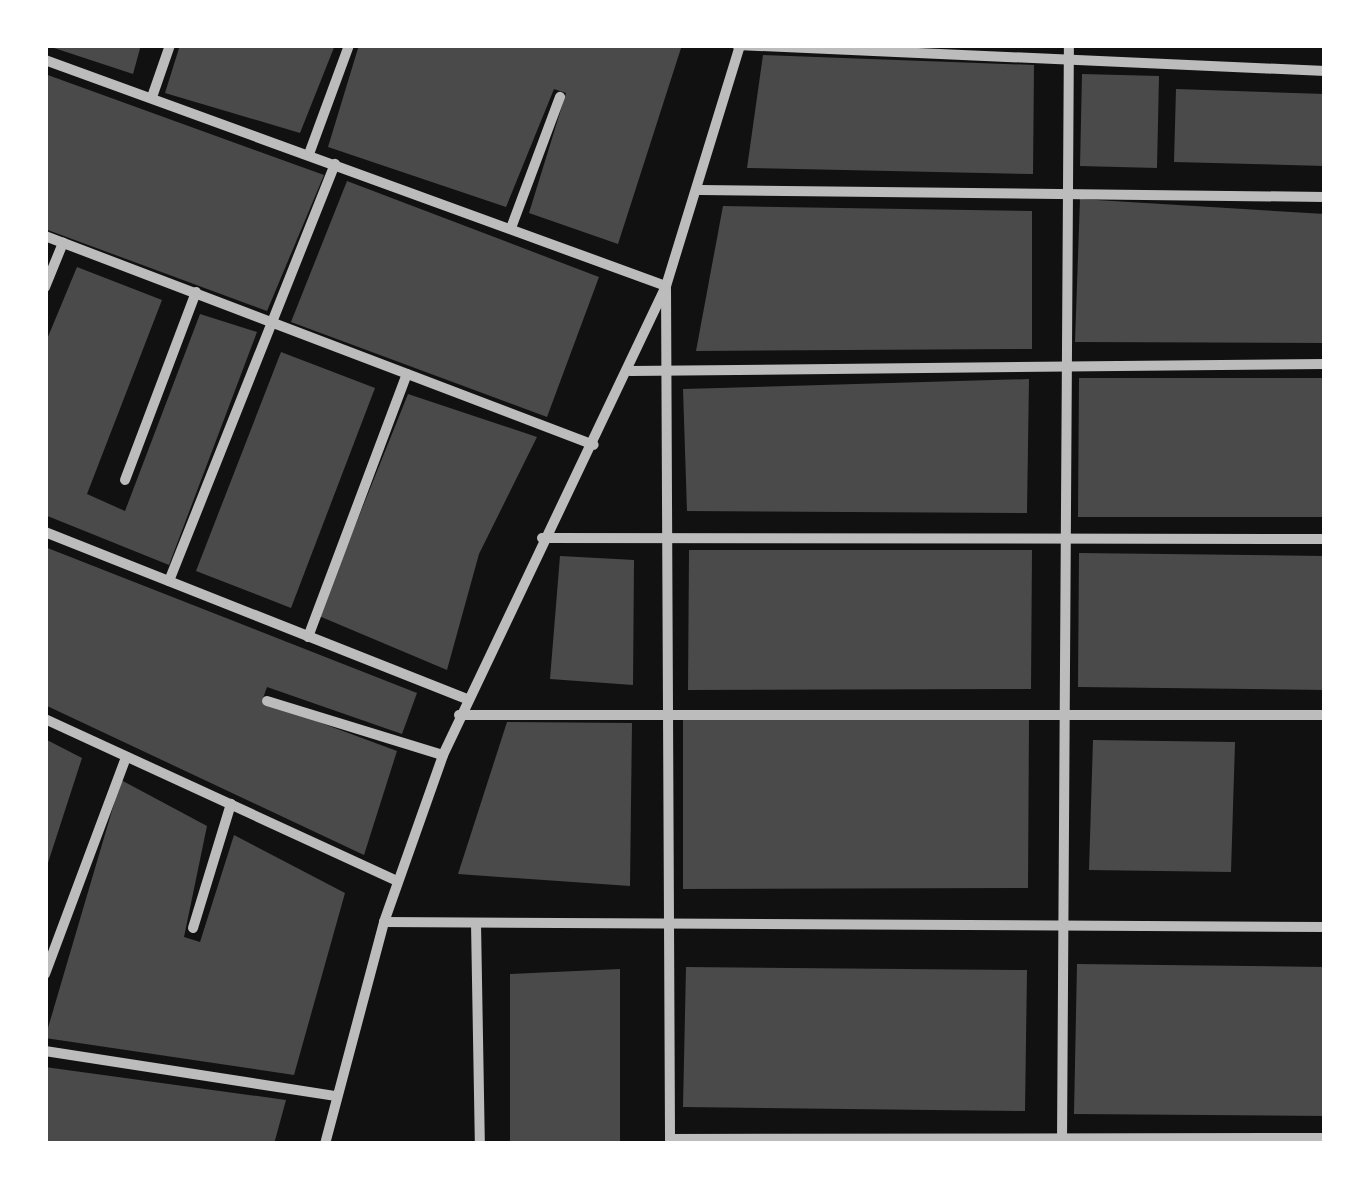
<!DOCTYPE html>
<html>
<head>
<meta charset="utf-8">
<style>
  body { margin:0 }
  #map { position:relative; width:1370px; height:1189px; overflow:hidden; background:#111; font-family:Quicksand,sans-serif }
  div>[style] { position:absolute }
  .building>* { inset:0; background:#4a4a4a }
  .minor>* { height:10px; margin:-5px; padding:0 5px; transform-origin:5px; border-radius:5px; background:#bcbcbc }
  span { translate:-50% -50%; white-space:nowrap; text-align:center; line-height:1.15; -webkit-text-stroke:8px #fff; paint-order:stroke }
  .frame { position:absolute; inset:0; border:48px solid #fff; pointer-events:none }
</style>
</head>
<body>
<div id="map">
  <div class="building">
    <i style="clip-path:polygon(45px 45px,141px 45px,133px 74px)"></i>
    <i style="clip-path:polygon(180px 45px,335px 45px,300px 133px,165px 93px)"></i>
    <i style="clip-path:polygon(359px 45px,682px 45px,618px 244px,529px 213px,566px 93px,554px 89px,506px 207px,328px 147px)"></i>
    <i style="clip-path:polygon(763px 55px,1034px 65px,1033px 174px,747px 168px)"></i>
    <i style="clip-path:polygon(45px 74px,324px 175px,267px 311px,45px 229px)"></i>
    <i style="clip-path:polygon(1082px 74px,1159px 76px,1157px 168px,1080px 166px)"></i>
    <i style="clip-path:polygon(1176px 89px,1325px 94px,1325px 166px,1174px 162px)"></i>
    <i style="clip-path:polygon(347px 181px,599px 277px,547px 417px,291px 322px)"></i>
    <i style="clip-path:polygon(1080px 199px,1325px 214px,1325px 343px,1075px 342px)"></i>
    <i style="clip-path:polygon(723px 206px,1032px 211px,1032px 349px,696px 351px)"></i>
    <i style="clip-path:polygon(77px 267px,162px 300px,87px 494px,125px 511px,200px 314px,257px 332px,169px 565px,45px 515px,45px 344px)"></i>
    <i style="clip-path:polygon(281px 352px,375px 388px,291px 608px,196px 571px)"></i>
    <i style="clip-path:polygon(1079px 378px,1325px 378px,1325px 517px,1078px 517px)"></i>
    <i style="clip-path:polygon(1029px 379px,1027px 513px,687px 511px,683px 389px)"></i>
    <i style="clip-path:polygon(408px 394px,537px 437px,479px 554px,447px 670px,319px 616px)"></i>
    <i style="clip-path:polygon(45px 547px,417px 693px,402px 734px,267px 687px,262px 701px,397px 751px,364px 855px,45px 705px)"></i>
    <i style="clip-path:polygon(689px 550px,1032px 550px,1031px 689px,688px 690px)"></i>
    <i style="clip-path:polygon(1079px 553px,1325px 556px,1325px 690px,1078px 687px)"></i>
    <i style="clip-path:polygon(560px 556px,634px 560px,633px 685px,550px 679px)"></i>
    <i style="clip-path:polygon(683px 720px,1029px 720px,1028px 888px,683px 889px)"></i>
    <i style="clip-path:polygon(507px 722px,632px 723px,630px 886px,458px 874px)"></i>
    <i style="clip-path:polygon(45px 739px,82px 758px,46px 869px,45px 869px)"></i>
    <i style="clip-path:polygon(1093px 740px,1235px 742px,1231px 872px,1089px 870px)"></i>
    <i style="clip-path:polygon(121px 780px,207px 826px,184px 937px,200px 942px,234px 835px,345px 893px,294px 1075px,45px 1038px)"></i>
    <i style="clip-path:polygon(1077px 964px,1325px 967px,1325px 1116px,1074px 1114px)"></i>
    <i style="clip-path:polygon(686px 967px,1027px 970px,1025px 1111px,683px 1107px)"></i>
    <i style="clip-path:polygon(620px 969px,620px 1144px,510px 1144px,510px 974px)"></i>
    <i style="clip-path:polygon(45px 1067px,286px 1100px,274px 1144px,45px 1144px)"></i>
  </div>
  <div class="minor">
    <i style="left:737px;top:45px;width:589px;rotate:2.53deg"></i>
    <i style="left:45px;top:60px;width:661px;rotate:20deg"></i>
    <i style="left:666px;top:286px;width:858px;rotate:89.73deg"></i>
    <i style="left:152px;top:97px;width:55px;rotate:-70.9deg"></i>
    <i style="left:309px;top:154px;width:116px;rotate:-69.8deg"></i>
    <i style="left:700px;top:190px;width:625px;rotate:0.64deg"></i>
    <i style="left:511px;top:228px;width:140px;rotate:-69.5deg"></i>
    <i style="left:45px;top:236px;width:587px;rotate:20.84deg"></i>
    <i style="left:45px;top:287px;width:48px;rotate:-67.8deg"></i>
    <i style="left:630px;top:371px;width:695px;rotate:-0.58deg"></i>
    <i style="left:125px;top:480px;width:201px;rotate:-69.3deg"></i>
    <i style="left:45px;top:532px;width:453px;rotate:21.6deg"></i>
    <i style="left:542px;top:538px;width:783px;rotate:0.07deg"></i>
    <i style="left:169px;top:581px;width:449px;rotate:-68.3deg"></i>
    <i style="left:308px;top:637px;width:281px;rotate:-69.4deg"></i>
    <i style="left:267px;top:701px;width:184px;rotate:17.1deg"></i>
    <i style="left:459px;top:715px;width:866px"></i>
    <i style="left:45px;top:719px;width:387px;rotate:24.7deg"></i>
    <i style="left:384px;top:922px;width:941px;rotate:0.3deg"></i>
    <i style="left:476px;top:923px;width:221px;rotate:89deg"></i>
    <i style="left:193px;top:928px;width:130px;rotate:-73deg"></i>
    <i style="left:45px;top:974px;width:232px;rotate:-69.5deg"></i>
    <i style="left:45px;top:1051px;width:293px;rotate:8.8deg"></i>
    <i style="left:670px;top:1139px;width:655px;rotate:-0.09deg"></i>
    <i style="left:325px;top:1144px;width:230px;rotate:-75.1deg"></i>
    <i style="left:384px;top:922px;width:177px;rotate:-70.5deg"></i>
    <i style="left:443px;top:755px;width:519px;rotate:-64.57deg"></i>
    <i style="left:666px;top:286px;width:252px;rotate:-72.9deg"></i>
    <i style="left:1062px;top:1144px;width:1099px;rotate:-89.64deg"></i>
  </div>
  <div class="frame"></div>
</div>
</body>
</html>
